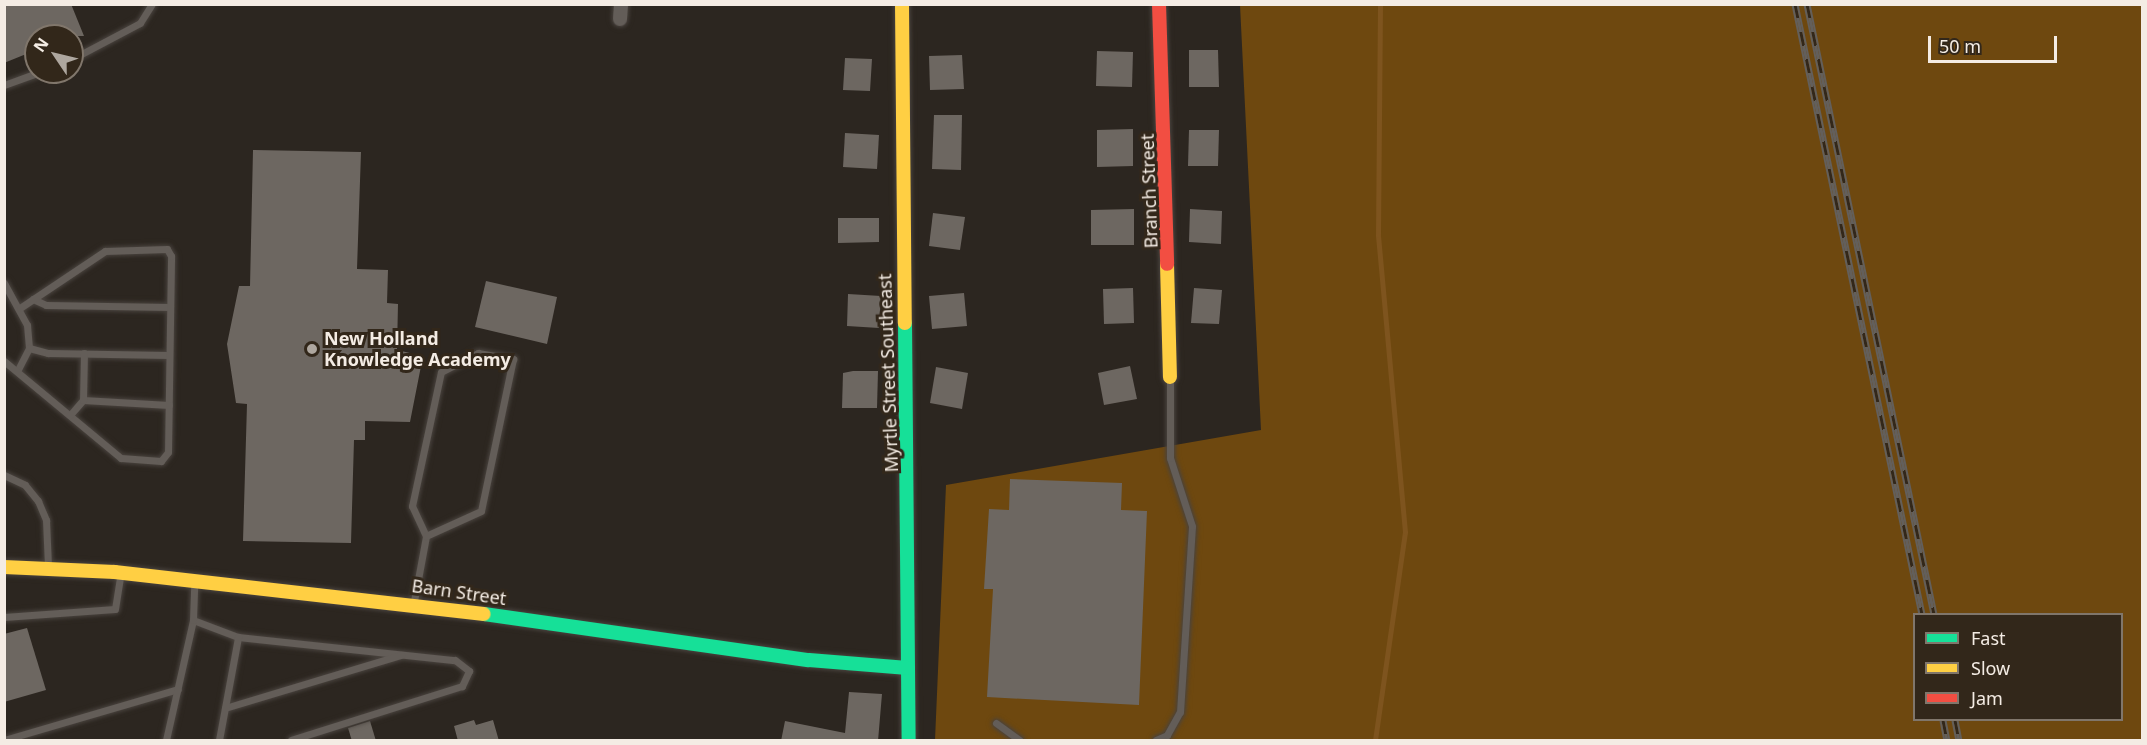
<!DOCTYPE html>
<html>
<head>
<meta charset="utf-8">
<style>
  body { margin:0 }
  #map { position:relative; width:2147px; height:745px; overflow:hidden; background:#2c2620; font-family:"Noto Sans",sans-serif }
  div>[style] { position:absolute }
  .forest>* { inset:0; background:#6e480f }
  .stream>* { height:5px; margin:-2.5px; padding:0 2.5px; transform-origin:2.5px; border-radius:2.5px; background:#7e541e }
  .building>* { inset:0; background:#6d6761 }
  .roads { filter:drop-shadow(0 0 2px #49433e) drop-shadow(0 0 2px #49433e) }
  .lane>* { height:7px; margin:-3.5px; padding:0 3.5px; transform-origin:3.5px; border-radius:3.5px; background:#635d58 }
  .street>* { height:14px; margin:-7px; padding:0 7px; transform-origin:7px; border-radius:7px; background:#635d58 }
  .fast>* { height:14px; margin:-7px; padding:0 7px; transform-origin:7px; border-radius:7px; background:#16e098 }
  .slow>* { height:14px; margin:-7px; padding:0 7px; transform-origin:7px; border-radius:7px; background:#ffcf43 }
  .jam>* { height:14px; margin:-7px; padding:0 7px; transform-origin:7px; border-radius:7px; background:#f24e42 }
  .rail>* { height:7px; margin-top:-3.5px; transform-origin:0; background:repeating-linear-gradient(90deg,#32271a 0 14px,#635f5b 0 28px); box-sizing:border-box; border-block:2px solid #635f5b }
  .dots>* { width:16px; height:16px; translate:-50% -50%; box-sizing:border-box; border:3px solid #32271a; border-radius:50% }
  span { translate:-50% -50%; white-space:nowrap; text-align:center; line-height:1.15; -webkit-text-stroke:6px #32271a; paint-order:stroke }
  .street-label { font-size:18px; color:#f4ece4 }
  .poi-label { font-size:18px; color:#f4ece4; font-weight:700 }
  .left { translate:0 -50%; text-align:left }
  .frame { position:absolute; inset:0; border:6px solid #f4ece4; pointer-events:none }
  .legend { position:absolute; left:1913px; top:613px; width:210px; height:108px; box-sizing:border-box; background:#32271a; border:2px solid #80766b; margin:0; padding:8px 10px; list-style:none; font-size:18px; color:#f4ece4 }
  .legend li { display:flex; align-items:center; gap:12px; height:30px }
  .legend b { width:30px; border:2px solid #80766b }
  .north { position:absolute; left:24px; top:24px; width:60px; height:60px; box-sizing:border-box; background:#32271a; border:2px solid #80766b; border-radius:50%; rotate:305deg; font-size:16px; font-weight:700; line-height:24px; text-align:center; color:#f4ece4 }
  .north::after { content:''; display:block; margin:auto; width:21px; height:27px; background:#aea79f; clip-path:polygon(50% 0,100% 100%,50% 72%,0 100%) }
  .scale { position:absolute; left:1928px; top:36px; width:129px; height:27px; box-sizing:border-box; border:3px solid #f4ece4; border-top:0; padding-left:8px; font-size:18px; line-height:21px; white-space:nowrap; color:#f4ece4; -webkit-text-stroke:4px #32271a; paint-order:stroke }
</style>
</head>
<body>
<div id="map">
  <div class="forest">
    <i style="clip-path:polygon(evenodd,1240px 5px,2142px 5px,2142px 740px,935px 740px,946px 485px,1261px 430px,1240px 5px,1914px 614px,2122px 614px,2122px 720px,1914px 720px,1914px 614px)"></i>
  </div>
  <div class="stream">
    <i style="left:1375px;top:740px;width:210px;rotate:-81.8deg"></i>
    <i style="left:1405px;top:532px;width:298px;rotate:-95.2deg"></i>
    <i style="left:1378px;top:235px;width:231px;rotate:-89.5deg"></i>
  </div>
  <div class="building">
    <i style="clip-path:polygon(4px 4px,71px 4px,84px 36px,36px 36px,36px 50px,4px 63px)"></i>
    <i style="clip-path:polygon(1189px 50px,1218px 50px,1219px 87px,1189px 87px)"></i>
    <i style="clip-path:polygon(1097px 51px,1133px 52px,1132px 87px,1096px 86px)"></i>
    <i style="clip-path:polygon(962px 55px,964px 89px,930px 90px,929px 56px)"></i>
    <i style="clip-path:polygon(845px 58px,872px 59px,870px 91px,843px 90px)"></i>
    <i style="clip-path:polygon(934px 115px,962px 115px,961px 170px,932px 169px)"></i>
    <i style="clip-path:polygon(1133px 129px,1133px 166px,1097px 167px,1097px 130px)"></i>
    <i style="clip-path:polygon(1189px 130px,1219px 130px,1218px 166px,1188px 166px)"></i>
    <i style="clip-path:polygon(845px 133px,879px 135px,877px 169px,843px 167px)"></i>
    <i style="clip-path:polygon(253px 150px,361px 152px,357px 269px,388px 270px,387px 303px,398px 304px,397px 350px,423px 356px,410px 422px,365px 421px,365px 440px,354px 440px,351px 543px,243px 541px,247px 404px,236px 403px,227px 344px,239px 286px,250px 286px)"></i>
    <i style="clip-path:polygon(1134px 209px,1134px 245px,1091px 245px,1091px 210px)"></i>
    <i style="clip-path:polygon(1190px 209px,1222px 211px,1221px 244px,1189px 242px)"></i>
    <i style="clip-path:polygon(933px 213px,965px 217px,960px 250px,929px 246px)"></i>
    <i style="clip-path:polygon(838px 218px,879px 218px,879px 242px,838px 243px)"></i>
    <i style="clip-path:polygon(486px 281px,557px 297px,547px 344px,475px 327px)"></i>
    <i style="clip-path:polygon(1133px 288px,1134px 323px,1104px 324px,1103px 289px)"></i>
    <i style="clip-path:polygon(1194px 288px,1222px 290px,1219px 324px,1191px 323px)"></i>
    <i style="clip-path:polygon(964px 293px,967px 326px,932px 329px,929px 296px)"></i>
    <i style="clip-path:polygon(848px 294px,881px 296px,879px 328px,847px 326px)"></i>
    <i style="clip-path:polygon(1130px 366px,1137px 399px,1104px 405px,1098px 373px)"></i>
    <i style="clip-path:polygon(936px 367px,968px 373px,962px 409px,930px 403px)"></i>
    <i style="clip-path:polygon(853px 371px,878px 371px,877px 408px,842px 408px,843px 373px)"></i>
    <i style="clip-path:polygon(1010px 479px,1122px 483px,1121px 510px,1147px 511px,1139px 705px,987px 697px,993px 589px,984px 589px,989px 509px,1009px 510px)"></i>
    <i style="clip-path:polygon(27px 628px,46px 690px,4px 702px,4px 634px)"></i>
    <i style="clip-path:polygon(849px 692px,882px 694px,878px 741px,781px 741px,785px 721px,845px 733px)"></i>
    <i style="clip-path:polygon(474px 720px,476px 725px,493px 720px,499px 741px,458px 741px,454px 726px)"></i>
    <i style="clip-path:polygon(370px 721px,376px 741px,352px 741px,348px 728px)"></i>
  </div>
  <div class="roads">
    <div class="lane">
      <i style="left:72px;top:59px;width:77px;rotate:-27.9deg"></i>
      <i style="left:140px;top:23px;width:22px;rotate:-58deg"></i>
      <i style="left:4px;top:85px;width:37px;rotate:-20deg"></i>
      <i style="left:4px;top:283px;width:48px;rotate:61.3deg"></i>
      <i style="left:27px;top:325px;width:23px;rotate:85deg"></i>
      <i style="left:29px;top:348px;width:25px;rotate:117deg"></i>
      <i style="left:33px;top:299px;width:14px;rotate:25deg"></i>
      <i style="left:46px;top:305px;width:124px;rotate:0.9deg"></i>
      <i style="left:29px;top:348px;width:20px;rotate:15deg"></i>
      <i style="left:48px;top:353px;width:121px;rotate:0.9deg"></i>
      <i style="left:4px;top:361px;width:152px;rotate:39.7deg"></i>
      <i style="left:121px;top:458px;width:40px;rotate:4.3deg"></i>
      <i style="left:161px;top:461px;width:11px;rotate:-52deg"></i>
      <i style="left:168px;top:452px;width:196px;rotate:-89.1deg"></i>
      <i style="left:171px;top:256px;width:8px;rotate:-120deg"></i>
      <i style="left:167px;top:249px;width:62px;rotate:178.2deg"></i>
      <i style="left:105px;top:251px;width:102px;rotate:146.2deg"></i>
      <i style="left:83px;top:400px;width:86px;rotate:3.3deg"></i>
      <i style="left:70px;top:415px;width:20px;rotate:-49deg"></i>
      <i style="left:83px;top:400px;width:47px;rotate:-88.8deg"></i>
      <i style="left:4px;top:475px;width:23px;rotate:25deg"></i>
      <i style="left:25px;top:485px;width:21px;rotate:51deg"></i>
      <i style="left:38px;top:501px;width:21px;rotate:67deg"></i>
      <i style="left:46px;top:520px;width:46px;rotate:87.5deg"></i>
      <i style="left:414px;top:601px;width:66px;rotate:-79.5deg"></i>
      <i style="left:426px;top:536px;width:33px;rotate:-115deg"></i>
      <i style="left:412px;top:506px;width:137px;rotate:-77.8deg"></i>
      <i style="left:441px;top:372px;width:42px;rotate:-27.2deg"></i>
      <i style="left:478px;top:353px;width:36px;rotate:10deg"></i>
      <i style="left:513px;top:359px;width:155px;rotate:101.9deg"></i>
      <i style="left:481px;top:511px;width:60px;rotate:155.6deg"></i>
      <i style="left:4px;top:617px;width:111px;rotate:-4.1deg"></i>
      <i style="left:115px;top:609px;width:36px;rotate:-81deg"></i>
      <i style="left:193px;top:620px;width:48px;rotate:20.7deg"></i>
      <i style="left:238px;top:637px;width:218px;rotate:6.1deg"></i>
      <i style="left:455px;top:660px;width:18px;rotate:38deg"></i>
      <i style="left:469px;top:671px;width:17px;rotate:115deg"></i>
      <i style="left:462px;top:686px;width:179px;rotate:162.5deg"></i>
      <i style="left:225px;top:708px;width:184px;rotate:-16.8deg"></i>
      <i style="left:996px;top:723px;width:29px;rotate:36deg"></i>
      <i style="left:4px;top:740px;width:181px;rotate:-16.3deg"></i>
      <i style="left:166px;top:740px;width:123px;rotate:-77.3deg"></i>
      <i style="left:193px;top:620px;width:38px;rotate:-88deg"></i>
      <i style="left:219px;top:740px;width:105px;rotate:-79.5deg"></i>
      <i style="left:1156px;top:740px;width:12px;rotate:-24deg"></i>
      <i style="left:1167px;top:735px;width:26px;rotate:-61deg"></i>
      <i style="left:1180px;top:712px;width:186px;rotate:-86.3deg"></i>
      <i style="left:1192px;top:526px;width:71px;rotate:-107.9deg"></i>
      <i style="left:1170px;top:458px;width:79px;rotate:-90deg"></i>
    </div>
    <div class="street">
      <i style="left:620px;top:19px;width:15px;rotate:-86deg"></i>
    </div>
    <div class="fast">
      <i style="left:905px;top:323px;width:417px;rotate:89.5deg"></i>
      <i style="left:484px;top:614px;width:328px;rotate:8.1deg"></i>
      <i style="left:809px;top:660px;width:99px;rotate:4.6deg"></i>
    </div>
    <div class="slow">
      <i style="left:902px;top:4px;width:319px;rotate:89.5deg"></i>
      <i style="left:1167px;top:264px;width:113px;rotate:88.5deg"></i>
      <i style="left:4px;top:567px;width:111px;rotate:2.6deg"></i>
      <i style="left:115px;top:572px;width:371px;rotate:6.5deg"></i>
    </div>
    <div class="jam">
      <i style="left:1159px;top:4px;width:260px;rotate:88.2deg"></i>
    </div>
  </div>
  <div class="rail">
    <i style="left:1795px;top:4px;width:623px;rotate:78.24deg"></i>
    <i style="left:1807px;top:4px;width:623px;rotate:78.24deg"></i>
    <i style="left:1943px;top:720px;width:20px;rotate:79deg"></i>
    <i style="left:1955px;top:720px;width:20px;rotate:79deg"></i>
  </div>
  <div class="dots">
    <i style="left:312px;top:349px;background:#aea79f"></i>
  </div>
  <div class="street-label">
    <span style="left:1149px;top:191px;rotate:-92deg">Branch Street</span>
    <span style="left:888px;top:373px;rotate:-92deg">Myrtle Street Southeast</span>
    <span style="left:459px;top:592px;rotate:8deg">Barn Street</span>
  </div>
  <div class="poi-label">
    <span class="left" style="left:324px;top:349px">New Holland<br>Knowledge Academy</span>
  </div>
  <div class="frame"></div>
  <ul class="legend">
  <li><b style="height:8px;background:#16e098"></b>Fast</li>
  <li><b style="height:8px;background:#ffcf43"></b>Slow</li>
  <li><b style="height:8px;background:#f24e42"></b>Jam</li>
  </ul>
  <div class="north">N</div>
  <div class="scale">50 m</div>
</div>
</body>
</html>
